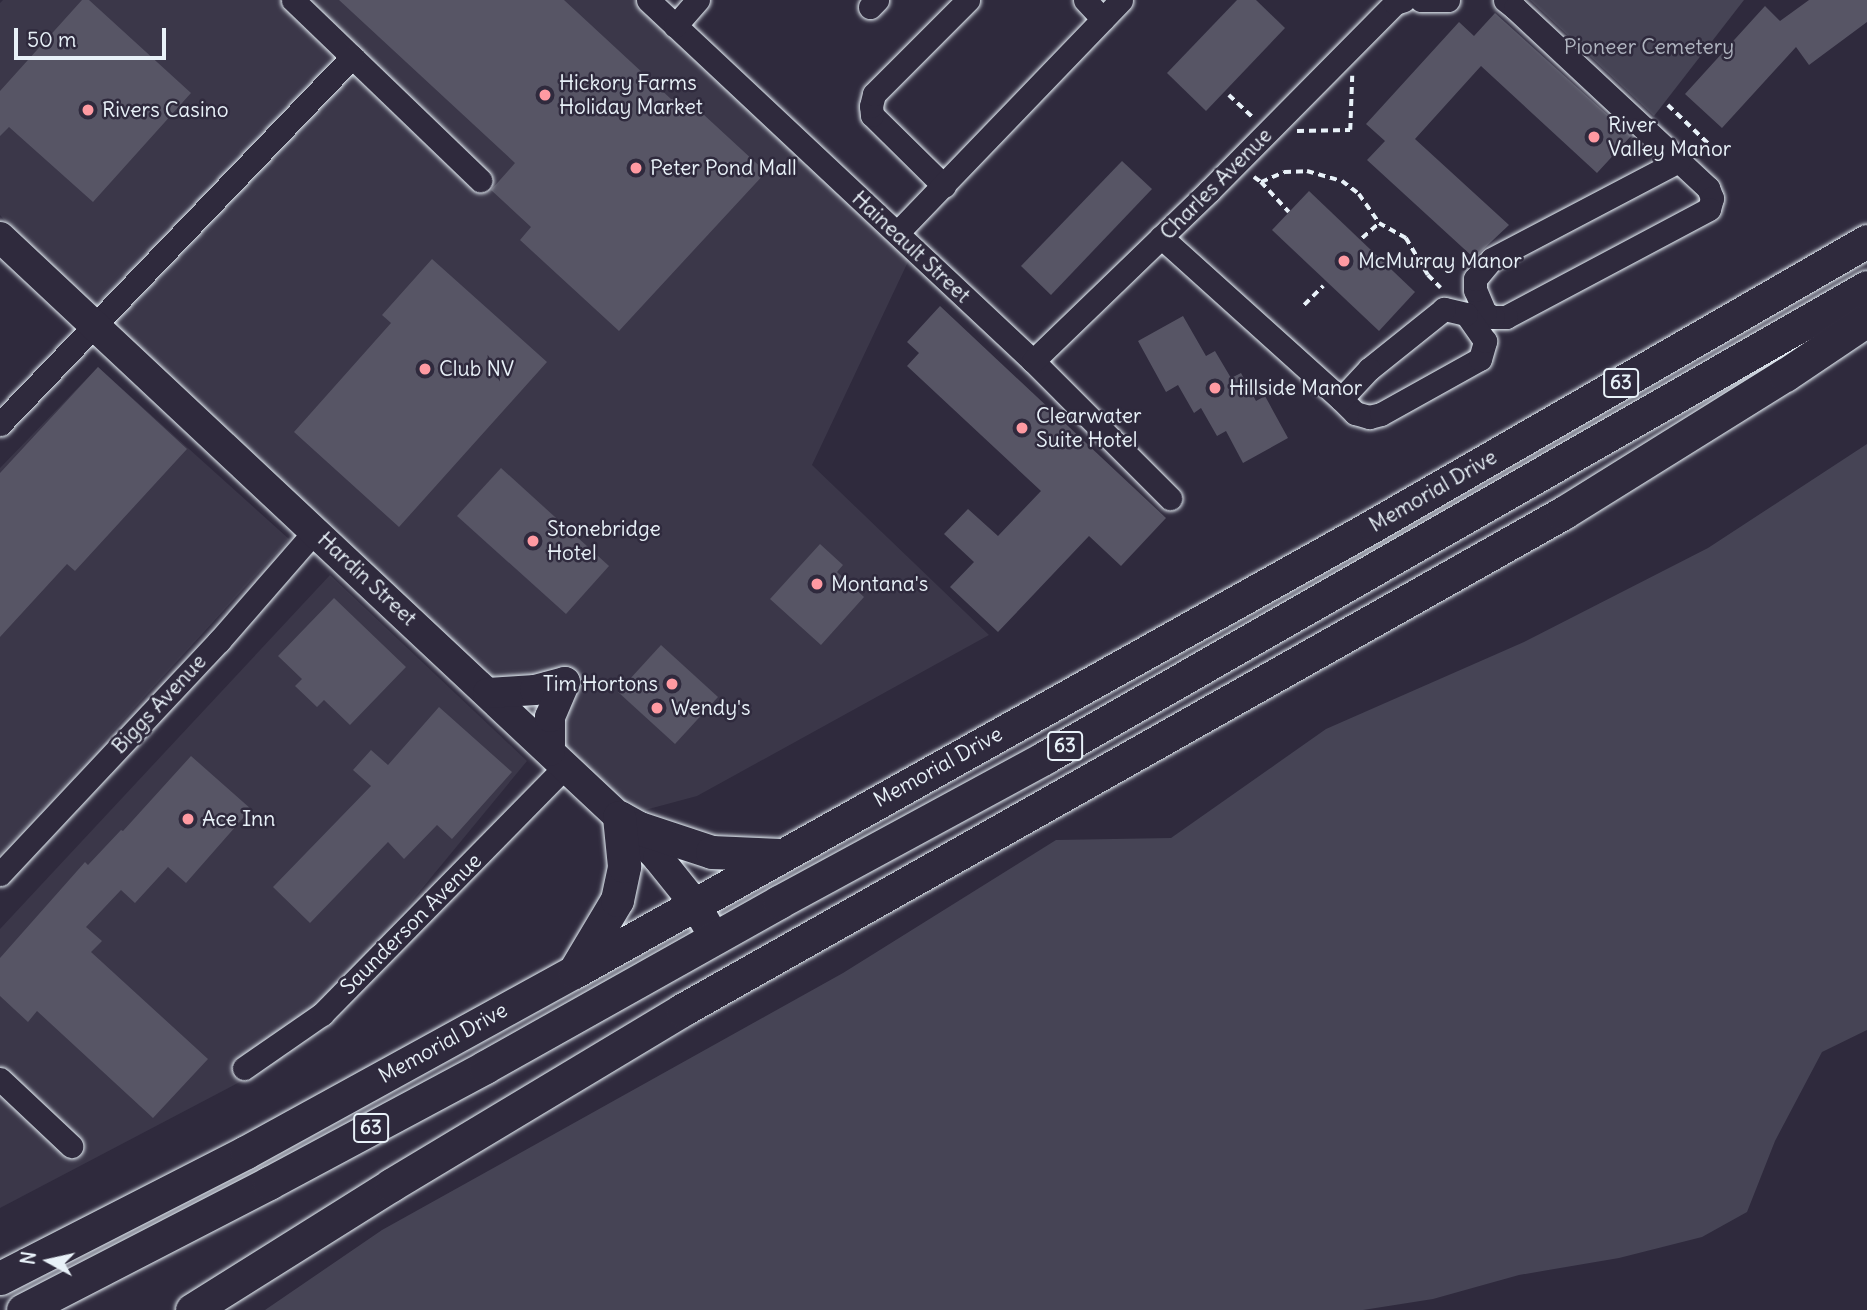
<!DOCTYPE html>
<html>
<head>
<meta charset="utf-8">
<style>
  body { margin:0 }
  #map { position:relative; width:1867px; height:1310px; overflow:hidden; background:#2f2a3d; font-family:Delius,sans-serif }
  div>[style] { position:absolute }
  .built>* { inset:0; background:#3b3749 }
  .green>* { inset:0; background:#464455 }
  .building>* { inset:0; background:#575565 }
  .path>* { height:3.5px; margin-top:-1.75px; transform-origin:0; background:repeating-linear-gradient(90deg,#e8f1f8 0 7px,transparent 0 12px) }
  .roads { filter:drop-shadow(0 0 2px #e8f1f8) drop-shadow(0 0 2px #e8f1f8) }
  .minor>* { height:23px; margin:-11.5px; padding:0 11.5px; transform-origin:11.5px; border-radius:11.5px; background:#2f2a3d }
  .major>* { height:30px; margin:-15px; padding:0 15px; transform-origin:15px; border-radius:15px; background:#2f2a3d }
  .highway>* { height:33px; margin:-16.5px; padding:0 16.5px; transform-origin:16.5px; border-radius:16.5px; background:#2f2a3d }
  .dots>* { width:19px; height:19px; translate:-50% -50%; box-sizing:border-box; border:4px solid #2f2a3d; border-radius:50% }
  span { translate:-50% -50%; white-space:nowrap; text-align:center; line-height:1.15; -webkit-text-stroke:5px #2f2a3d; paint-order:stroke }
  .shield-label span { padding:2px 5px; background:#2f2a3d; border:2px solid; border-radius:5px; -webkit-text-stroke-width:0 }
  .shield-label { font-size:19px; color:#e8f1f8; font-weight:700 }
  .park-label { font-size:21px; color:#afb4bf }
  .poi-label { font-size:21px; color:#e8f1f8 }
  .left { translate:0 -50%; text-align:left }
  .right { translate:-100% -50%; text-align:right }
  .street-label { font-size:21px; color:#e8f1f8 }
  .north { position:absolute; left:14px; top:1226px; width:70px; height:70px; -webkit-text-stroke:5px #2f2a3d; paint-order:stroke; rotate:278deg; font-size:19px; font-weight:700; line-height:28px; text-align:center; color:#e8f1f8 }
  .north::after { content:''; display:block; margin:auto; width:24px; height:32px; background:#e8f1f8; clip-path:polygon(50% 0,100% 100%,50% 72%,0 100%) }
  .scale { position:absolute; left:14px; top:28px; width:152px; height:32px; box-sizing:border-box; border:4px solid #e8f1f8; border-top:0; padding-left:9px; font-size:21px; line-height:24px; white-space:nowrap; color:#e8f1f8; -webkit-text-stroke:5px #2f2a3d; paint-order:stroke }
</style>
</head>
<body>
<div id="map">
  <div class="built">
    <i style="clip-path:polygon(3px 0,648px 0,914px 249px,812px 465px,989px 635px,697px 796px,619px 817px,94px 325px,0 215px,0 3px)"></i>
    <i style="clip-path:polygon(98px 367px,289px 539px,0 855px,0 468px)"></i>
    <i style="clip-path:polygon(330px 575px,527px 761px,280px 1061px,0 1208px,0 929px)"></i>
  </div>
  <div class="green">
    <i style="clip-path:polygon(1530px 0,1744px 0,1654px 116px)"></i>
    <i style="clip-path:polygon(1867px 444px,1867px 1030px,1822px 1052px,1775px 1141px,1747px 1212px,1702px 1237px,1619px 1258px,1519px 1275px,1433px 1299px,1363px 1310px,265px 1310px,382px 1230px,843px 973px,1056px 840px,1171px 838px,1326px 729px,1524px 642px,1708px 548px)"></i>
  </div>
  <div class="building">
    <i style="clip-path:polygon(82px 0,89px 0,191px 93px,93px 202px,9px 127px,0 136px,0 91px)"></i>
    <i style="clip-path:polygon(339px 0,564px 0,671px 99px,690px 102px,766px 172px,619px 331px,520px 240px,531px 227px,491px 190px,515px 163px)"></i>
    <i style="clip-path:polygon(1237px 0,1256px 0,1285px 28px,1206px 111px,1167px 73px)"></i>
    <i style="clip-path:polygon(1809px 0,1867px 0,1867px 22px,1809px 65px,1796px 47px,1722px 128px,1685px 94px,1765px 6px,1780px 21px)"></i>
    <i style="clip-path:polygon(1495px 13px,1631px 136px,1597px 173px,1481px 66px,1415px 139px,1509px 225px,1474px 258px,1367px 160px,1385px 141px,1366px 124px,1459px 22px,1474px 36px)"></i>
    <i style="clip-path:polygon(1122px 161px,1152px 189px,1051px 295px,1021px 266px)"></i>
    <i style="clip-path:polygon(1309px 191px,1415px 292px,1379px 331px,1272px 230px)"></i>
    <i style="clip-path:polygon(432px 259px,547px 362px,399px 527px,294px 432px,391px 323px,382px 315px)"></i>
    <i style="clip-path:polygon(940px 306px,1166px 518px,1121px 566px,1089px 536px,998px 632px,950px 587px,974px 562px,944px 534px,968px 509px,998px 536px,1041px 491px,907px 366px,919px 353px,907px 342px)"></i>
    <i style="clip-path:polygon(1183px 316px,1206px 356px,1215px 351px,1231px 378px,1241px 373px,1256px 401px,1265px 396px,1288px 438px,1243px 463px,1226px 431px,1217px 436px,1201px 408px,1194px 413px,1178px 385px,1166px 392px,1138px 341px)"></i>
    <i style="clip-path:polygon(98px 367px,187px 449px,75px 571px,67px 564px,0 637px,0 473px)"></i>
    <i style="clip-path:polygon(501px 468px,609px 566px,566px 614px,457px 516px)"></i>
    <i style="clip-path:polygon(820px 544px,843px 565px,837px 572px,864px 597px,821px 645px,770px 599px)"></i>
    <i style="clip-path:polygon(334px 598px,406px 667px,350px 725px,324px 700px,317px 707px,295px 686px,302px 679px,278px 656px)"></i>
    <i style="clip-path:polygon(661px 645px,718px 697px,675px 744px,618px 692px)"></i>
    <i style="clip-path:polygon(439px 707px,512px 772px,452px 839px,437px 825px,404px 859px,388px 842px,310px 923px,273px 887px,371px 786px,353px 770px,371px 750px,388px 765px)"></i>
    <i style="clip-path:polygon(191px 756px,251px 809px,186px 883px,168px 867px,135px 903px,121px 890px,86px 927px,102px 941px,91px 952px,208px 1059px,153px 1118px,37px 1011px,28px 1022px,0 996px,0 958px,85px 862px,88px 865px,121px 830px,123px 831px)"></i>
  </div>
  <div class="path">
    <i style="left:1229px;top:95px;width:33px;rotate:43deg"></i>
    <i style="left:1668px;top:105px;width:62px;rotate:43.7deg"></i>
    <i style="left:1297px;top:131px;width:53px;rotate:-1.1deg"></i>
    <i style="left:1350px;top:130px;width:54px;rotate:-87.9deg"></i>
    <i style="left:1254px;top:177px;width:9px;rotate:36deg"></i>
    <i style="left:1261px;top:182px;width:25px;rotate:-23deg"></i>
    <i style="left:1284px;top:172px;width:23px;rotate:-2deg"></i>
    <i style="left:1307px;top:171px;width:36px;rotate:16deg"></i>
    <i style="left:1342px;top:181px;width:21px;rotate:37deg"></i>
    <i style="left:1359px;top:194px;width:35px;rotate:55deg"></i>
    <i style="left:1379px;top:223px;width:31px;rotate:29deg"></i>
    <i style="left:1406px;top:238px;width:43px;rotate:59.3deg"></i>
    <i style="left:1428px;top:275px;width:18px;rotate:45deg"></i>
    <i style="left:1261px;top:182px;width:41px;rotate:47deg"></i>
    <i style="left:1362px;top:238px;width:23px;rotate:-41deg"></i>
    <i style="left:1304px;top:305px;width:27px;rotate:-45deg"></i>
  </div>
  <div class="roads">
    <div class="minor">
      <i style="left:293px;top:0;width:260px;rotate:43.9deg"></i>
      <i style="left:648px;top:0;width:528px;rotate:43.16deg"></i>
      <i style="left:1033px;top:361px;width:194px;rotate:45deg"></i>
      <i style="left:1085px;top:0;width:26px;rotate:47deg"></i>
      <i style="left:1421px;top:0;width:27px"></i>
      <i style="left:1505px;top:0;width:13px;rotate:39deg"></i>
      <i style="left:1515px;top:8px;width:224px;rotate:43deg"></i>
      <i style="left:1679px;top:161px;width:40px;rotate:43deg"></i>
      <i style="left:1708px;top:188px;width:11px;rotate:68deg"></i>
      <i style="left:1712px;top:198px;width:11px;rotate:105deg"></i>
      <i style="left:1709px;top:209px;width:230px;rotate:152deg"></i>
      <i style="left:1506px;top:317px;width:13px;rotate:180deg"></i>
      <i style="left:1493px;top:317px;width:9px;rotate:-153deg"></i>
      <i style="left:1485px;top:313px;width:25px;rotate:-113deg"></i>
      <i style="left:1475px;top:290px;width:11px;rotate:-90deg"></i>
      <i style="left:1475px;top:279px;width:26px;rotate:-50deg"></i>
      <i style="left:1492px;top:259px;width:211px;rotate:-27.7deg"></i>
      <i style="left:870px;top:7px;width:10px;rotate:-45deg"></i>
      <i style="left:675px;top:26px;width:35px;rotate:-49deg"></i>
      <i style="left:944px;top:186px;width:101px;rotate:-135.4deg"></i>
      <i style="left:872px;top:115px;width:9px;rotate:-96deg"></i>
      <i style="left:871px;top:106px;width:12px;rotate:-76deg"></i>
      <i style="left:874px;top:94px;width:133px;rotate:-45deg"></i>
      <i style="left:897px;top:233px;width:323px;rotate:-46.1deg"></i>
      <i style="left:1161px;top:237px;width:242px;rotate:42deg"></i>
      <i style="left:1341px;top:399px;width:20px;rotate:45deg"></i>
      <i style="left:1355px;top:413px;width:15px;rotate:16deg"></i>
      <i style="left:1369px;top:417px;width:12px;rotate:-14deg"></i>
      <i style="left:1381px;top:414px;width:113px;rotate:-29.1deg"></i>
      <i style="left:1480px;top:359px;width:19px;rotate:-74deg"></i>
      <i style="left:1485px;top:341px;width:33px;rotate:-125deg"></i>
      <i style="left:1466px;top:314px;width:23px;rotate:-167deg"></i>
      <i style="left:1444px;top:309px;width:96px;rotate:141.3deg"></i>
      <i style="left:1369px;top:369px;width:41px;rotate:133deg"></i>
      <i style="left:1033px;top:361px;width:245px;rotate:-44deg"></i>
      <i style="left:1209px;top:191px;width:264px;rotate:-45.3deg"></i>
      <i style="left:1395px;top:3px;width:9px;rotate:-18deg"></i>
      <i style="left:0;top:424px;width:509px;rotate:-46.2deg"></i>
      <i style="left:0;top:874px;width:320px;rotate:-46.8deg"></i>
      <i style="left:219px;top:641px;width:146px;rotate:-48.9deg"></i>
      <i style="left:244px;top:1068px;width:95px;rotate:-34.7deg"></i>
      <i style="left:322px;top:1014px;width:348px;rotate:-45.5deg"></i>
      <i style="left:0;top:1079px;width:98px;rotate:43.3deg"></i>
    </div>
    <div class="major">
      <i style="left:0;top:237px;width:848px;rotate:43.14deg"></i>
      <i style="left:619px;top:817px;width:57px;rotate:46.4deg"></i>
      <i style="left:658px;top:858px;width:59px;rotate:51.2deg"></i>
      <i style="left:695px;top:904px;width:39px;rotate:60deg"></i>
      <i style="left:488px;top:693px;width:47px;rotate:-3.7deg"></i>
      <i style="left:535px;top:690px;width:31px;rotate:-15deg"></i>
      <i style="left:550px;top:751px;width:34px;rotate:-90deg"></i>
      <i style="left:550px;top:717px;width:38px;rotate:-67deg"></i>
    </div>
    <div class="highway">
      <i style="left:619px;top:817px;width:23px;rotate:29deg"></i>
      <i style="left:639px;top:828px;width:77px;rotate:18.2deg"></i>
      <i style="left:712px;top:852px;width:68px;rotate:2.5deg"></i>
      <i style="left:577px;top:967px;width:78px;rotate:-59.2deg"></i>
      <i style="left:617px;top:900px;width:35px;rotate:-78deg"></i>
      <i style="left:624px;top:866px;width:49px;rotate:-95.8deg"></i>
      <i style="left:0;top:1278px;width:276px;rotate:-27.1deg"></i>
      <i style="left:246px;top:1152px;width:374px;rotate:-28.8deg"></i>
      <i style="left:574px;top:972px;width:916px;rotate:-29.19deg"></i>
      <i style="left:1374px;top:525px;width:569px;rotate:-29.94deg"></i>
      <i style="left:23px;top:1310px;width:277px;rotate:-27.3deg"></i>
      <i style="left:269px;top:1183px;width:245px;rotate:-28.2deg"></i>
      <i style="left:485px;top:1067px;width:337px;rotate:-29.3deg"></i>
      <i style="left:779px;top:902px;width:302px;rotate:-28.5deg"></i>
      <i style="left:1044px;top:758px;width:948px;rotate:-29.78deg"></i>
      <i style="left:192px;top:1310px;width:235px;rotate:-32.1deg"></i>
      <i style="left:391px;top:1185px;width:340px;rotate:-31deg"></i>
      <i style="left:682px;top:1010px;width:1012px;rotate:-29.43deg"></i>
      <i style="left:1563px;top:513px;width:261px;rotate:-31.9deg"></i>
      <i style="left:1785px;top:375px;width:99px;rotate:-33.9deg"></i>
    </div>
  </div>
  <div class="dots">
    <i style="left:545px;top:95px;background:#ff9aa2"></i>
    <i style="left:88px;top:110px;background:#ff9aa2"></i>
    <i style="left:1594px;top:137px;background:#ff9aa2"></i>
    <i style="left:636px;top:168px;background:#ff9aa2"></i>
    <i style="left:1344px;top:261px;background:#ff9aa2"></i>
    <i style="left:425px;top:369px;background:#ff9aa2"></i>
    <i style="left:1215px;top:388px;background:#ff9aa2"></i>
    <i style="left:1022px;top:428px;background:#ff9aa2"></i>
    <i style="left:533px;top:541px;background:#ff9aa2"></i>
    <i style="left:817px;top:584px;background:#ff9aa2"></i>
    <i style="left:672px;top:684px;background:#ff9aa2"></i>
    <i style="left:657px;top:708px;background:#ff9aa2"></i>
    <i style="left:188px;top:819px;background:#ff9aa2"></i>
  </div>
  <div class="shield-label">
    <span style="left:1621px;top:383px">63</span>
    <span style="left:1065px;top:746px">63</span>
    <span style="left:371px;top:1128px">63</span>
  </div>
  <div class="park-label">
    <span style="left:1649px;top:47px">Pioneer Cemetery</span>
  </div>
  <div class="poi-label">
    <span class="left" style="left:559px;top:95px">Hickory Farms<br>Holiday Market</span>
    <span class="left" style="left:102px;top:110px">Rivers Casino</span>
    <span class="left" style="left:1608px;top:137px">River<br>Valley Manor</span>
    <span class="left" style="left:650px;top:168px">Peter Pond Mall</span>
    <span class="left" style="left:1358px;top:261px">McMurray Manor</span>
    <span class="left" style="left:439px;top:369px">Club NV</span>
    <span class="left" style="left:1229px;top:388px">Hillside Manor</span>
    <span class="left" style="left:1036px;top:428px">Clearwater<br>Suite Hotel</span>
    <span class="left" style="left:547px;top:541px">Stonebridge<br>Hotel</span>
    <span class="left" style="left:831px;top:584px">Montana's</span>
    <span class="right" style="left:658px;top:684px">Tim Hortons</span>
    <span class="left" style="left:671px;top:708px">Wendy's</span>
    <span class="left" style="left:202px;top:819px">Ace Inn</span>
  </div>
  <div class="street-label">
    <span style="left:1216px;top:184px;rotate:-45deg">Charles Avenue</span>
    <span style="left:911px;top:247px;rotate:43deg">Haineault Street</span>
    <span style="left:1433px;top:491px;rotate:-30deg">Memorial Drive</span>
    <span style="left:367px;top:579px;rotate:43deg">Hardin Street</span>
    <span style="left:159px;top:704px;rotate:-47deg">Biggs Avenue</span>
    <span style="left:938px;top:767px;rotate:-29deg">Memorial Drive</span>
    <span style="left:411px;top:924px;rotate:-45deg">Saunderson Avenue</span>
    <span style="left:443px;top:1043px;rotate:-29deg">Memorial Drive</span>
  </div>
  <div class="north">N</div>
  <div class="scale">50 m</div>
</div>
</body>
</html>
